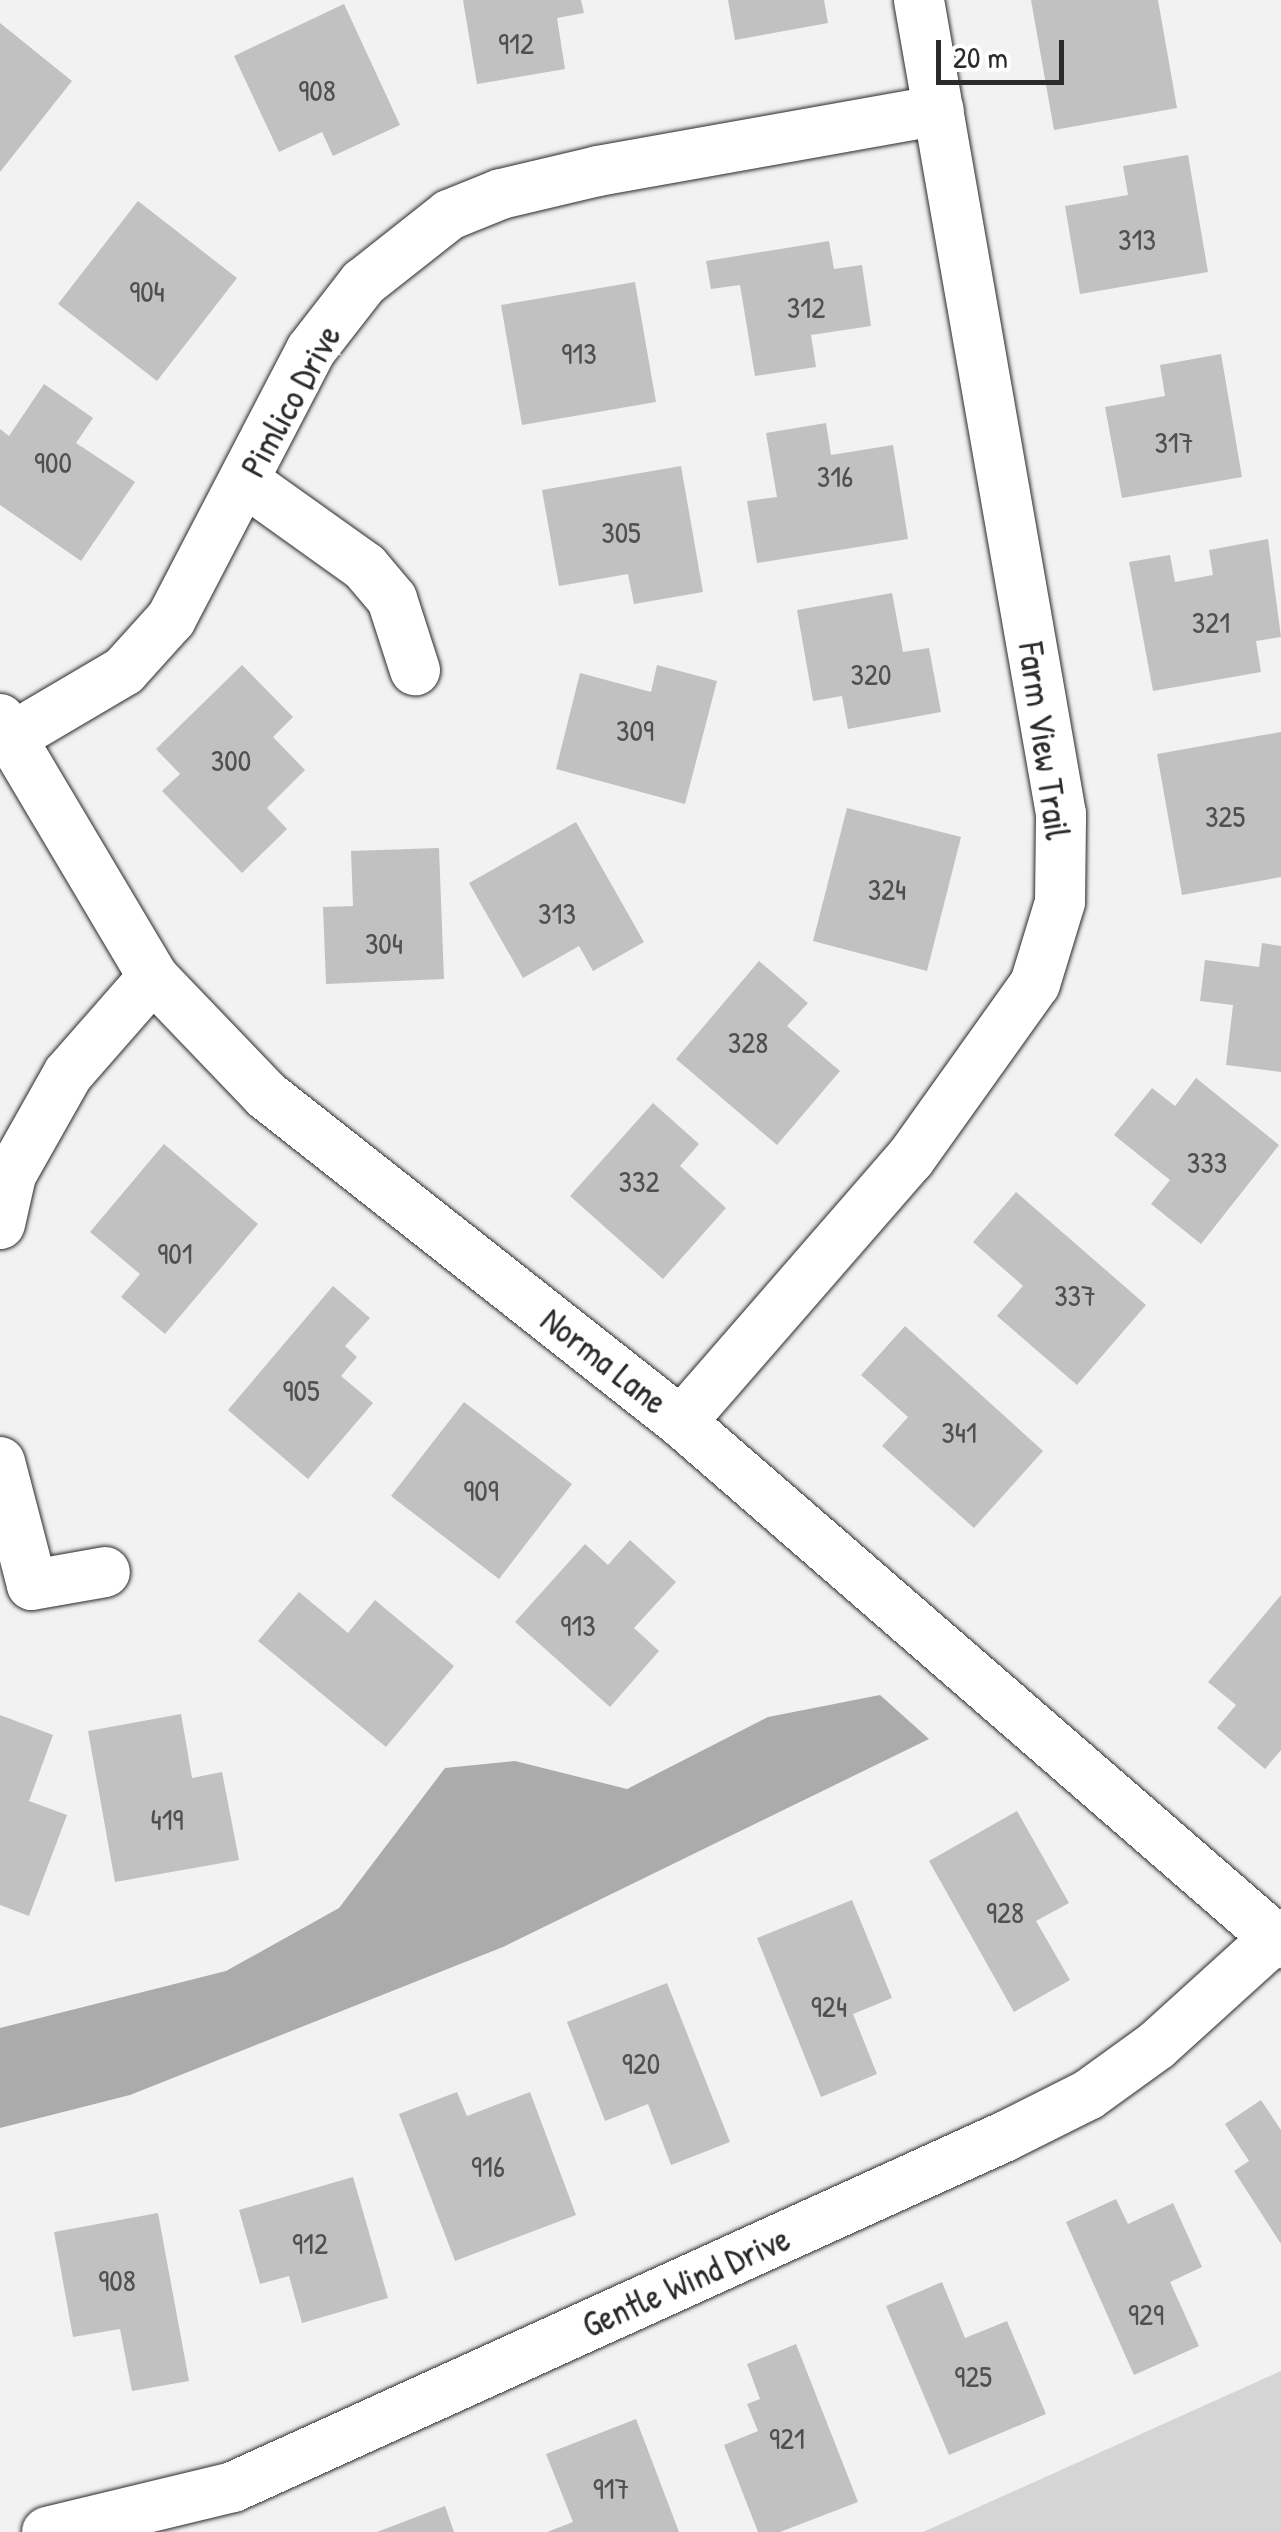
<!DOCTYPE html>
<html>
<head>
<meta charset="utf-8">
<style>
  body { margin:0 }
  #map { position:relative; width:1281px; height:2532px; overflow:hidden; background:#f2f2f2; font-family:"Patrick Hand",sans-serif }
  div>[style] { position:absolute }
  .green>* { inset:0; background:#d5d5d5 }
  .water>* { inset:0; background:#ababab }
  .building>* { inset:0; background:#c1c1c1 }
  .roads { filter:drop-shadow(0 0 2px #2b2b2b) drop-shadow(0 0 2px #2b2b2b) }
  .minor>* { height:50px; margin:-25px; padding:0 25px; transform-origin:25px; border-radius:25px; background:#fff }
  span { translate:-50% -50%; white-space:nowrap; text-align:center; line-height:1.15; -webkit-text-stroke:9px #fff; paint-order:stroke }
  .number-label { font-size:30px; color:#505050 }
  .number-label span { -webkit-text-stroke-width:0 }
  .street-label { font-size:35px; color:#2b2b2b }
  .scale { position:absolute; left:936px; top:40px; width:128px; height:45px; box-sizing:border-box; border:5px solid #2b2b2b; border-top:0; padding-left:12px; font-size:30px; line-height:35px; white-space:nowrap; color:#2b2b2b; -webkit-text-stroke:8px #fff; paint-order:stroke }
</style>
</head>
<body>
<div id="map">
  <div class="green">
    <i style="clip-path:polygon(1281px 2371px,1281px 2532px,923px 2532px)"></i>
  </div>
  <div class="water">
    <i style="clip-path:polygon(880px 1695px,929px 1739px,503px 1947px,130px 2095px,0 2128px,0 2028px,226px 1971px,339px 1908px,445px 1768px,515px 1761px,627px 1789px,768px 1717px)"></i>
  </div>
  <div class="building">
    <i style="clip-path:polygon(463px 0,581px 0,584px 13px,557px 18px,565px 69px,477px 84px)"></i>
    <i style="clip-path:polygon(728px 0,824px 0,828px 23px,735px 40px)"></i>
    <i style="clip-path:polygon(1031px 0,1158px 0,1177px 108px,1054px 130px)"></i>
    <i style="clip-path:polygon(344px 4px,400px 125px,333px 156px,322px 132px,279px 152px,234px 56px)"></i>
    <i style="clip-path:polygon(0 23px,72px 81px,0 172px)"></i>
    <i style="clip-path:polygon(1188px 155px,1208px 272px,1080px 294px,1065px 206px,1128px 195px,1123px 166px)"></i>
    <i style="clip-path:polygon(138px 201px,237px 278px,157px 381px,58px 304px)"></i>
    <i style="clip-path:polygon(829px 241px,834px 269px,862px 265px,871px 326px,811px 335px,816px 367px,755px 376px,740px 285px,711px 289px,706px 261px)"></i>
    <i style="clip-path:polygon(635px 282px,656px 402px,522px 425px,501px 305px)"></i>
    <i style="clip-path:polygon(1221px 354px,1242px 477px,1122px 498px,1105px 407px,1165px 396px,1160px 365px)"></i>
    <i style="clip-path:polygon(44px 384px,93px 418px,76px 443px,135px 482px,81px 561px,0 505px,0 429px,9px 436px)"></i>
    <i style="clip-path:polygon(826px 423px,831px 455px,893px 445px,908px 539px,757px 563px,747px 501px,777px 497px,766px 433px)"></i>
    <i style="clip-path:polygon(681px 466px,703px 592px,634px 604px,628px 574px,559px 586px,542px 490px)"></i>
    <i style="clip-path:polygon(1268px 539px,1281px 637px,1256px 641px,1261px 672px,1153px 691px,1129px 562px,1170px 555px,1175px 582px,1213px 575px,1209px 550px)"></i>
    <i style="clip-path:polygon(892px 593px,903px 652px,929px 648px,941px 712px,848px 729px,842px 696px,813px 701px,797px 610px)"></i>
    <i style="clip-path:polygon(242px 665px,293px 717px,273px 737px,305px 770px,267px 808px,287px 829px,242px 873px,162px 791px,180px 774px,156px 749px)"></i>
    <i style="clip-path:polygon(657px 665px,717px 681px,685px 804px,556px 769px,580px 673px,651px 692px)"></i>
    <i style="clip-path:polygon(1281px 732px,1281px 877px,1182px 895px,1157px 754px)"></i>
    <i style="clip-path:polygon(847px 808px,961px 837px,927px 971px,813px 941px)"></i>
    <i style="clip-path:polygon(576px 822px,644px 942px,593px 971px,579px 946px,523px 978px,469px 883px)"></i>
    <i style="clip-path:polygon(439px 848px,444px 979px,326px 984px,323px 907px,353px 906px,351px 851px)"></i>
    <i style="clip-path:polygon(1262px 943px,1281px 946px,1281px 1072px,1226px 1065px,1233px 1005px,1200px 1001px,1205px 960px,1259px 967px)"></i>
    <i style="clip-path:polygon(759px 961px,808px 1003px,787px 1026px,840px 1071px,777px 1145px,676px 1059px)"></i>
    <i style="clip-path:polygon(1196px 1078px,1279px 1145px,1201px 1244px,1151px 1204px,1170px 1180px,1114px 1135px,1152px 1088px,1175px 1106px)"></i>
    <i style="clip-path:polygon(653px 1103px,699px 1144px,680px 1166px,726px 1208px,663px 1279px,570px 1196px)"></i>
    <i style="clip-path:polygon(164px 1144px,258px 1224px,165px 1334px,121px 1297px,140px 1274px,90px 1232px)"></i>
    <i style="clip-path:polygon(1016px 1192px,1146px 1305px,1077px 1385px,997px 1316px,1023px 1286px,973px 1242px)"></i>
    <i style="clip-path:polygon(333px 1286px,370px 1318px,345px 1346px,357px 1357px,341px 1376px,373px 1403px,308px 1479px,228px 1410px)"></i>
    <i style="clip-path:polygon(905px 1326px,1043px 1451px,974px 1528px,882px 1446px,908px 1417px,861px 1375px)"></i>
    <i style="clip-path:polygon(464px 1402px,572px 1484px,499px 1579px,391px 1496px)"></i>
    <i style="clip-path:polygon(630px 1540px,676px 1582px,634px 1628px,659px 1651px,610px 1707px,515px 1622px,585px 1544px,608px 1565px)"></i>
    <i style="clip-path:polygon(299px 1592px,348px 1633px,375px 1600px,454px 1666px,386px 1747px,258px 1641px)"></i>
    <i style="clip-path:polygon(1281px 1595px,1281px 1750px,1265px 1769px,1217px 1728px,1236px 1705px,1208px 1682px)"></i>
    <i style="clip-path:polygon(181px 1714px,192px 1778px,222px 1772px,239px 1860px,115px 1882px,88px 1731px)"></i>
    <i style="clip-path:polygon(0 1715px,53px 1735px,29px 1801px,67px 1815px,29px 1916px,0 1905px)"></i>
    <i style="clip-path:polygon(1017px 1811px,1069px 1903px,1036px 1921px,1070px 1980px,1014px 2012px,929px 1861px)"></i>
    <i style="clip-path:polygon(852px 1900px,892px 1998px,853px 2014px,877px 2074px,821px 2097px,757px 1938px)"></i>
    <i style="clip-path:polygon(667px 1983px,730px 2142px,671px 2165px,648px 2104px,605px 2121px,567px 2022px)"></i>
    <i style="clip-path:polygon(457px 2092px,467px 2116px,530px 2092px,576px 2215px,455px 2261px,399px 2114px)"></i>
    <i style="clip-path:polygon(1261px 2100px,1281px 2130px,1281px 2244px,1234px 2171px,1249px 2161px,1225px 2124px)"></i>
    <i style="clip-path:polygon(353px 2177px,388px 2298px,302px 2323px,289px 2276px,260px 2284px,239px 2210px)"></i>
    <i style="clip-path:polygon(1116px 2199px,1128px 2224px,1173px 2203px,1202px 2267px,1170px 2282px,1199px 2346px,1134px 2375px,1066px 2222px)"></i>
    <i style="clip-path:polygon(158px 2213px,189px 2381px,132px 2391px,120px 2329px,73px 2337px,54px 2232px)"></i>
    <i style="clip-path:polygon(942px 2282px,965px 2338px,1007px 2321px,1046px 2414px,949px 2455px,886px 2306px)"></i>
    <i style="clip-path:polygon(796px 2344px,858px 2502px,780px 2532px,758px 2532px,724px 2445px,758px 2431px,747px 2404px,760px 2399px,747px 2364px)"></i>
    <i style="clip-path:polygon(636px 2419px,679px 2532px,547px 2532px,573px 2522px,546px 2454px)"></i>
    <i style="clip-path:polygon(445px 2506px,454px 2532px,377px 2532px)"></i>
  </div>
  <div class="roads">
    <div class="minor">
      <i style="left:246px;top:482px;width:146px;rotate:35.5deg"></i>
      <i style="left:365px;top:567px;width:42px;rotate:49.8deg"></i>
      <i style="left:392px;top:599px;width:75px;rotate:72.1deg"></i>
      <i style="left:0;top:719px;width:300px;rotate:59.3deg"></i>
      <i style="left:153px;top:977px;width:163px;rotate:46.2deg"></i>
      <i style="left:266px;top:1095px;width:528px;rotate:38.24deg"></i>
      <i style="left:681px;top:1422px;width:795px;rotate:40.97deg"></i>
      <i style="left:12px;top:737px;width:130px;rotate:-30.5deg"></i>
      <i style="left:124px;top:671px;width:70px;rotate:-47.9deg"></i>
      <i style="left:171px;top:619px;width:303px;rotate:-62.5deg"></i>
      <i style="left:311px;top:350px;width:85px;rotate:-52.2deg"></i>
      <i style="left:363px;top:283px;width:110px;rotate:-38.3deg"></i>
      <i style="left:449px;top:215px;width:56px;rotate:-22deg"></i>
      <i style="left:501px;top:194px;width:100px;rotate:-13.3deg"></i>
      <i style="left:598px;top:171px;width:346px;rotate:-10.1deg"></i>
      <i style="left:0;top:1224px;width:50px;rotate:-77.3deg"></i>
      <i style="left:11px;top:1175px;width:116px;rotate:-60.6deg"></i>
      <i style="left:68px;top:1074px;width:129px;rotate:-48.8deg"></i>
      <i style="left:681px;top:1422px;width:349px;rotate:-49deg"></i>
      <i style="left:910px;top:1159px;width:215px;rotate:-54.5deg"></i>
      <i style="left:1035px;top:984px;width:86px;rotate:-73deg"></i>
      <i style="left:1060px;top:902px;width:88px;rotate:-89.3deg"></i>
      <i style="left:1061px;top:814px;width:826px;rotate:-99.9deg"></i>
      <i style="left:0;top:1462px;width:127px;rotate:75.4deg"></i>
      <i style="left:32px;top:1585px;width:74px;rotate:-10.1deg"></i>
      <i style="left:47px;top:2532px;width:191px;rotate:-13.6deg"></i>
      <i style="left:233px;top:2487px;width:847px;rotate:-24.42deg"></i>
      <i style="left:1004px;top:2137px;width:94px;rotate:-26.6deg"></i>
      <i style="left:1088px;top:2095px;width:85px;rotate:-35.9deg"></i>
      <i style="left:1157px;top:2045px;width:159px;rotate:-42.2deg"></i>
    </div>
  </div>
  <div class="number-label">
    <span style="left:516px;top:43px">912</span>
    <span style="left:317px;top:90px">908</span>
    <span style="left:1137px;top:239px">313</span>
    <span style="left:147px;top:291px">904</span>
    <span style="left:806px;top:307px">312</span>
    <span style="left:579px;top:353px">913</span>
    <span style="left:1174px;top:442px">317</span>
    <span style="left:53px;top:462px">900</span>
    <span style="left:835px;top:476px">316</span>
    <span style="left:621px;top:532px">305</span>
    <span style="left:1211px;top:622px">321</span>
    <span style="left:871px;top:674px">320</span>
    <span style="left:635px;top:730px">309</span>
    <span style="left:231px;top:760px">300</span>
    <span style="left:1225px;top:816px">325</span>
    <span style="left:887px;top:889px">324</span>
    <span style="left:557px;top:913px">313</span>
    <span style="left:384px;top:943px">304</span>
    <span style="left:748px;top:1042px">328</span>
    <span style="left:1207px;top:1162px">333</span>
    <span style="left:639px;top:1181px">332</span>
    <span style="left:175px;top:1253px">901</span>
    <span style="left:1075px;top:1295px">337</span>
    <span style="left:301px;top:1390px">905</span>
    <span style="left:959px;top:1432px">341</span>
    <span style="left:481px;top:1490px">909</span>
    <span style="left:578px;top:1625px">913</span>
    <span style="left:167px;top:1819px">419</span>
    <span style="left:1005px;top:1912px">928</span>
    <span style="left:829px;top:2006px">924</span>
    <span style="left:641px;top:2063px">920</span>
    <span style="left:488px;top:2166px">916</span>
    <span style="left:310px;top:2243px">912</span>
    <span style="left:117px;top:2280px">908</span>
    <span style="left:1146px;top:2314px">929</span>
    <span style="left:973px;top:2376px">925</span>
    <span style="left:787px;top:2438px">921</span>
    <span style="left:611px;top:2488px">917</span>
  </div>
  <div class="street-label">
    <span style="left:291px;top:401px;rotate:-61deg">Pimlico Drive</span>
    <span style="left:1044px;top:741px;rotate:82deg">Farm View Trail</span>
    <span style="left:604px;top:1361px;rotate:38deg">Norma Lane</span>
    <span style="left:686px;top:2282px;rotate:-24deg">Gentle Wind Drive</span>
  </div>
  <div class="scale">20 m</div>
</div>
</body>
</html>
